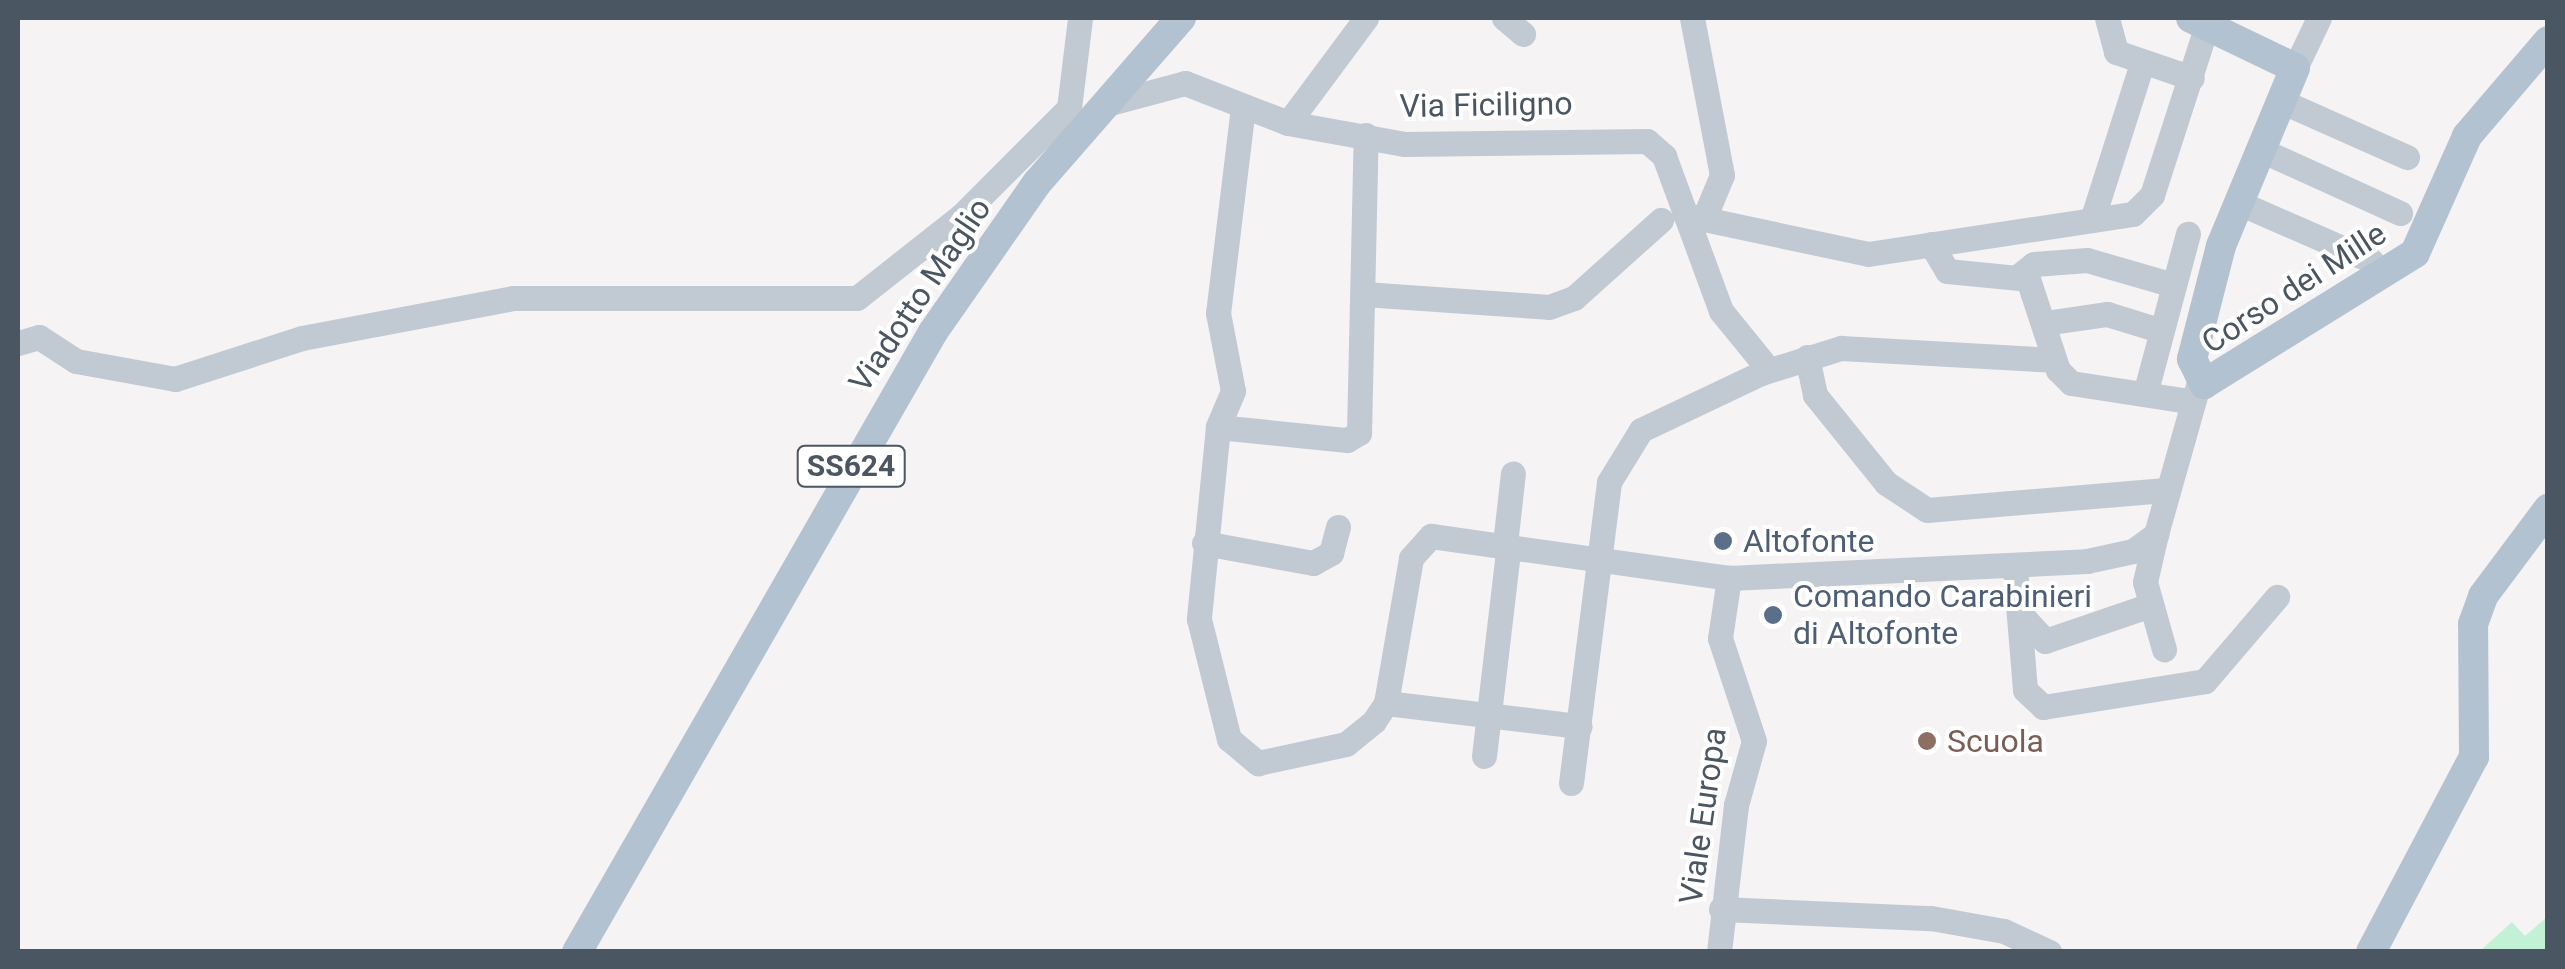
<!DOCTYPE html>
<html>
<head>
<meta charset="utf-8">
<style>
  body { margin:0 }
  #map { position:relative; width:2565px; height:969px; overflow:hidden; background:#f5f3f3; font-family:Roboto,sans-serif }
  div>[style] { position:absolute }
  .green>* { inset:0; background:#c3f1d5 }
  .minor>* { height:25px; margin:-12.5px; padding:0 12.5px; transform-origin:12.5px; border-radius:12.5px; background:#c1cad2 }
  .major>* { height:30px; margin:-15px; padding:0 15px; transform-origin:15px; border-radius:15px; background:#b3c2d1 }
  .major-bridge>* { height:30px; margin:-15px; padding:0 15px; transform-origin:15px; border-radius:15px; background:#b3c2d1 }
  .dots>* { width:28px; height:28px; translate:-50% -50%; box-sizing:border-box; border:5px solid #fff; border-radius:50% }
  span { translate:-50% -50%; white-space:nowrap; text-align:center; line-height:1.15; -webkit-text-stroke:8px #fff; paint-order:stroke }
  .shield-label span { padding:2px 8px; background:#fff; border:2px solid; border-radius:8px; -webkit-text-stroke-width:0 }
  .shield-label { font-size:30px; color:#4a5661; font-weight:700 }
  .street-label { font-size:32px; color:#4a5661 }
  .service-label { font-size:32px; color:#4e5e75 }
  .left { translate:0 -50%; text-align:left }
  .education-label { font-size:32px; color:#785e54 }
  .frame { position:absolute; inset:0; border:20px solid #4a5661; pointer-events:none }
</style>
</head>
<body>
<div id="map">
  <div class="green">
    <i style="clip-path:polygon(2547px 917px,2547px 951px,2480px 951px,2512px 922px,2525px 936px)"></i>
  </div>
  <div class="minor">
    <i style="left:1504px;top:18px;width:25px;rotate:40deg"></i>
    <i style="left:1692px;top:18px;width:160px;rotate:79.2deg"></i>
    <i style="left:1722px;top:175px;width:44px;rotate:112.5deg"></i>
    <i style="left:2107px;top:18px;width:35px;rotate:75deg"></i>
    <i style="left:2116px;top:52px;width:80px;rotate:18.9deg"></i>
    <i style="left:2295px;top:68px;width:55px;rotate:-64.4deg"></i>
    <i style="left:2281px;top:101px;width:138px;rotate:24deg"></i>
    <i style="left:1103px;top:105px;width:85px;rotate:-15deg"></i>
    <i style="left:1185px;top:83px;width:110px;rotate:21.2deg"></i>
    <i style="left:1288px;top:123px;width:119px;rotate:10.2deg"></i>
    <i style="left:1405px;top:144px;width:242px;rotate:-0.7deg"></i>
    <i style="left:1647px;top:141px;width:23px;rotate:41deg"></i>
    <i style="left:1664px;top:156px;width:165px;rotate:69.8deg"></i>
    <i style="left:1721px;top:311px;width:76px;rotate:50.9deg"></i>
    <i style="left:1243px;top:107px;width:208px;rotate:96.9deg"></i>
    <i style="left:1218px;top:313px;width:79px;rotate:79.1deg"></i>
    <i style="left:1233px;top:391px;width:39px;rotate:113deg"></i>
    <i style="left:1218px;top:427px;width:193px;rotate:95.7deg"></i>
    <i style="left:1199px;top:619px;width:124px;rotate:76deg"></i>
    <i style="left:1229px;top:739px;width:38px;rotate:40deg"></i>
    <i style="left:1258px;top:763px;width:90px;rotate:-12.2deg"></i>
    <i style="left:1346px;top:744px;width:36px;rotate:-39deg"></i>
    <i style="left:1374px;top:721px;width:22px;rotate:-56deg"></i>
    <i style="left:1386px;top:703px;width:147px;rotate:-80.2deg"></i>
    <i style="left:1411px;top:558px;width:30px;rotate:-48deg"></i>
    <i style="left:1431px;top:536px;width:301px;rotate:8deg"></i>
    <i style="left:1729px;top:578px;width:358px;rotate:-2.7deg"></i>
    <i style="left:2087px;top:561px;width:47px;rotate:-12.3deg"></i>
    <i style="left:2133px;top:551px;width:29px;rotate:-36deg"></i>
    <i style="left:2156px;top:534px;width:158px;rotate:-74.2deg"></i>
    <i style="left:1069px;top:108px;width:91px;rotate:-83deg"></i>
    <i style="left:1288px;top:123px;width:131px;rotate:-53.4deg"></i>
    <i style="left:2259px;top:149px;width:155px;rotate:24.4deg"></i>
    <i style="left:2237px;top:202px;width:147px;rotate:23.6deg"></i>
    <i style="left:1685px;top:215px;width:187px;rotate:12deg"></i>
    <i style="left:1868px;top:254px;width:268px;rotate:-8.6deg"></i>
    <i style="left:2133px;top:214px;width:27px;rotate:-45deg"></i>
    <i style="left:2152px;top:195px;width:176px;rotate:-72.1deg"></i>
    <i style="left:2092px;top:220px;width:162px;rotate:-72.3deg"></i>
    <i style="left:1931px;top:244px;width:31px;rotate:59deg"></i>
    <i style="left:1947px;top:271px;width:81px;rotate:5.6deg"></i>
    <i style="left:2028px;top:279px;width:96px;rotate:71.8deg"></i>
    <i style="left:2058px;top:370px;width:18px;rotate:45deg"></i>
    <i style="left:2071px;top:383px;width:118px;rotate:8.7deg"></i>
    <i style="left:2021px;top:274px;width:16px;rotate:-38deg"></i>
    <i style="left:2034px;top:264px;width:53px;rotate:-4.3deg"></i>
    <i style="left:2087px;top:260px;width:90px;rotate:16.2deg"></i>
    <i style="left:1364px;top:294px;width:185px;rotate:4deg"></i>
    <i style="left:1549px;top:307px;width:27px;rotate:-20deg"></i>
    <i style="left:1574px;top:298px;width:117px;rotate:-41.9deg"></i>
    <i style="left:2045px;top:323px;width:63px;rotate:-8.3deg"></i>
    <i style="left:2107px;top:314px;width:54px;rotate:17.1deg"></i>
    <i style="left:18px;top:343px;width:22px;rotate:-16deg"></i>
    <i style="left:39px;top:337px;width:44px;rotate:33deg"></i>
    <i style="left:76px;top:361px;width:101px;rotate:10.3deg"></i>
    <i style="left:175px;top:379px;width:133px;rotate:-17.9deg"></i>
    <i style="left:302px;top:338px;width:215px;rotate:-10.7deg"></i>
    <i style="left:513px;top:298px;width:344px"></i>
    <i style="left:857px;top:298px;width:132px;rotate:-38.3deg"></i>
    <i style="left:961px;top:216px;width:153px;rotate:-45deg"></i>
    <i style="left:1807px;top:357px;width:39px;rotate:78deg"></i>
    <i style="left:1815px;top:395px;width:113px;rotate:51.1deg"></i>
    <i style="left:1886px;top:483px;width:49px;rotate:33.4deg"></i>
    <i style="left:1927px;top:510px;width:239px;rotate:-4.8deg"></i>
    <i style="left:2145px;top:394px;width:166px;rotate:-75deg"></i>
    <i style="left:1218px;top:427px;width:130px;rotate:5.8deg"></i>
    <i style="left:1347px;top:440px;width:14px;rotate:-30deg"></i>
    <i style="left:1359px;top:433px;width:298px;rotate:-88.7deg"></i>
    <i style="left:2156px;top:534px;width:49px;rotate:102.9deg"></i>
    <i style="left:2145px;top:582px;width:70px;rotate:74.2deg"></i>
    <i style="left:1204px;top:543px;width:111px;rotate:10.4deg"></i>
    <i style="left:1313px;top:563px;width:21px;rotate:-29deg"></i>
    <i style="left:1331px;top:553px;width:27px;rotate:-75deg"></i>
    <i style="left:1505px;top:544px;width:71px;rotate:-83.6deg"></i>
    <i style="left:2015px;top:568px;width:122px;rotate:85.3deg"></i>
    <i style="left:2025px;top:690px;width:25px;rotate:43deg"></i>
    <i style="left:2043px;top:707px;width:164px;rotate:-9.1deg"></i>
    <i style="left:2205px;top:681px;width:111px;rotate:-49.4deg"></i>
    <i style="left:2022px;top:616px;width:34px;rotate:47deg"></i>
    <i style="left:2045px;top:641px;width:109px;rotate:-18.8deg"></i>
    <i style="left:1386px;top:703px;width:195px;rotate:6.8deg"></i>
    <i style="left:1484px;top:756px;width:213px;rotate:-83.3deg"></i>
    <i style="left:1571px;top:783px;width:303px;rotate:-82.8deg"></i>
    <i style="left:1609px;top:482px;width:61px;rotate:-58.4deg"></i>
    <i style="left:1641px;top:430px;width:133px;rotate:-25.4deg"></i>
    <i style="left:1761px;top:373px;width:84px;rotate:-17.4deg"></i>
    <i style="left:1841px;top:348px;width:213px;rotate:3.2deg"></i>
    <i style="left:1721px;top:909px;width:210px;rotate:2.5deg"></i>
    <i style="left:1931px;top:918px;width:74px;rotate:10.1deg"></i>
    <i style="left:2004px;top:931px;width:50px;rotate:25deg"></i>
    <i style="left:1719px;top:952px;width:148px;rotate:-83.4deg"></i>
    <i style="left:1736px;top:805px;width:66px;rotate:-74.3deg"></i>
    <i style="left:1754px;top:741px;width:108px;rotate:-108.3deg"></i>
    <i style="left:1720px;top:638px;width:61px;rotate:-81.5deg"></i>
  </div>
  <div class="major">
    <i style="left:2191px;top:18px;width:115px;rotate:25.7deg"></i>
    <i style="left:2295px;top:68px;width:193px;rotate:112.6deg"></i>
    <i style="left:2221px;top:246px;width:117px;rotate:104.4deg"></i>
    <i style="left:2192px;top:359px;width:28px;rotate:64deg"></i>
    <i style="left:2204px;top:384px;width:248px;rotate:-31.8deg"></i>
    <i style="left:2415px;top:253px;width:128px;rotate:-66deg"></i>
    <i style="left:2467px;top:136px;width:125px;rotate:-49.5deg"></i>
    <i style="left:2371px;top:952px;width:221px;rotate:-62.2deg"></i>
    <i style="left:2474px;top:757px;width:133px;rotate:-90.4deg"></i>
    <i style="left:2473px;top:624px;width:30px;rotate:-70deg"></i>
    <i style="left:2483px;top:596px;width:109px;rotate:-53.2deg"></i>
  </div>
  <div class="major-bridge">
    <i style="left:577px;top:952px;width:715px;rotate:-60.14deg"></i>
    <i style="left:933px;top:332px;width:182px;rotate:-55.1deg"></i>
    <i style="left:1037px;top:183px;width:219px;rotate:-48.9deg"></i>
  </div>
  <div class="dots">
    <i style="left:1723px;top:541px;background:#5c6f8a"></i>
    <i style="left:1773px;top:615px;background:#5c6f8a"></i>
    <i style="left:1927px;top:741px;background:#8d6e63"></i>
  </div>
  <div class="shield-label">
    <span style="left:851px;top:466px">SS624</span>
  </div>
  <div class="street-label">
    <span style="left:1486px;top:105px;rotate:-1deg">Via Ficiligno</span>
    <span style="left:2294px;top:288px;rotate:-33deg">Corso dei Mille</span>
    <span style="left:920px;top:295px;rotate:-56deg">Viadotto Maglio</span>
    <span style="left:1703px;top:816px;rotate:-82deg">Viale Europa</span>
  </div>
  <div class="service-label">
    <span class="left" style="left:1743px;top:541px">Altofonte</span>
    <span class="left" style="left:1793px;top:615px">Comando Carabinieri<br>di Altofonte</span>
  </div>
  <div class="education-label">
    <span class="left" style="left:1947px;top:741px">Scuola</span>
  </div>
  <div class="frame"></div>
</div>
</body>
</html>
